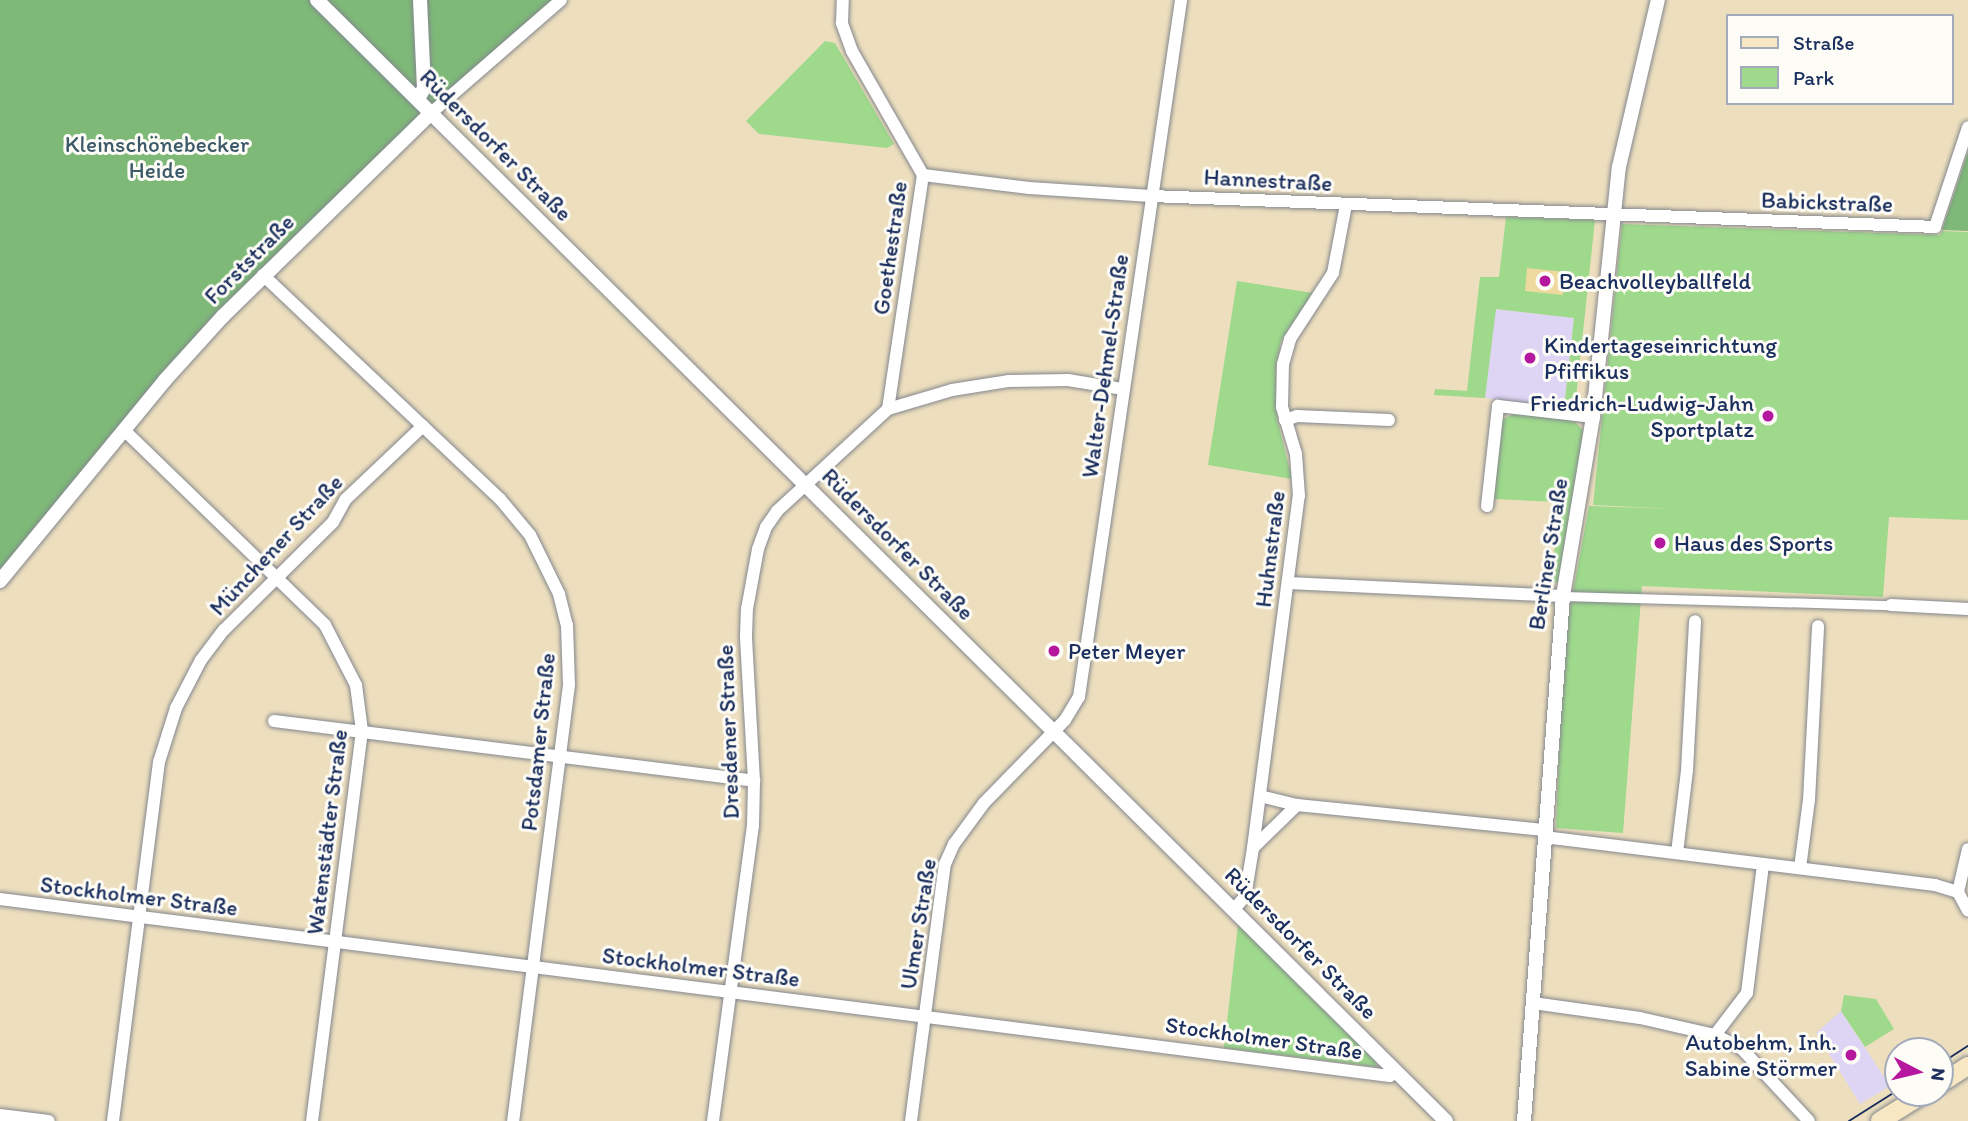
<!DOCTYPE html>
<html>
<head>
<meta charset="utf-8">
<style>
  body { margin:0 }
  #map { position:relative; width:1968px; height:1121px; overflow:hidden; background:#eddfbe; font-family:Itim,sans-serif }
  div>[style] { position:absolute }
  .built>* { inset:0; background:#ded5f5 }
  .green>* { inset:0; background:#9ed98c }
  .forest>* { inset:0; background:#7eb978 }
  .sand>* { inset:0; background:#eeda9e }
  .roads { filter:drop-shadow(0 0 2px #84878e) drop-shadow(0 0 2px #84878e) }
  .pedestrian>* { height:9px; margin:-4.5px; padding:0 4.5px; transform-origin:4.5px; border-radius:4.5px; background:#fff }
  .minor>* { height:12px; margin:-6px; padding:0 6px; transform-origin:6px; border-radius:6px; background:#fff }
  .tertiary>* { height:14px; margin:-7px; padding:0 7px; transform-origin:7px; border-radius:7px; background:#fff }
  .secondary>* { height:18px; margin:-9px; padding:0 9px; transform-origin:9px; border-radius:9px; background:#f7e8c3 }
  .tram>* { height:2px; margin:-1px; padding:0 1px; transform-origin:1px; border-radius:1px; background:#1b2f5e }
  .dots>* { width:19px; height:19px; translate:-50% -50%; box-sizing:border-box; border:4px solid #fdfcf7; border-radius:50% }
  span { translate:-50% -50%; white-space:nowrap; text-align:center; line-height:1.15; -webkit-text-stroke:6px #fdfcf7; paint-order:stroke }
  .park-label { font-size:23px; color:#3c5a6a }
  .street-label { font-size:23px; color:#1b2f5e }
  .poi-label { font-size:23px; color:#1b2f5e }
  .left { translate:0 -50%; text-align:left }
  .right { translate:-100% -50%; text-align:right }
  .legend { position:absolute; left:1726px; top:14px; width:228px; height:91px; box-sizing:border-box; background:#fdfcf7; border:2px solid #a3aaba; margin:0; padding:9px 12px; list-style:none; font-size:21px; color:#1b2f5e }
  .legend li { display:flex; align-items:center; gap:14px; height:35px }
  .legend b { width:35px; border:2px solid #a3aaba }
  .north { position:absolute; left:1884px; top:1037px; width:70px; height:70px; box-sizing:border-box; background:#fdfcf7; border:2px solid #a3aaba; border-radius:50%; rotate:97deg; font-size:19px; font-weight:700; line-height:28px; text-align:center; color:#1b2f5e }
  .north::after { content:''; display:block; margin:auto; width:24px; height:32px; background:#b5179e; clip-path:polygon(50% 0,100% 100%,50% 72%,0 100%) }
</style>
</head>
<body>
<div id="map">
  <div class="built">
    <i style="clip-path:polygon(1495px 309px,1574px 318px,1564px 408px,1485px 398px)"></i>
    <i style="clip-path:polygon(1841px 1011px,1890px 1086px,1860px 1104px,1816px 1033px)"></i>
  </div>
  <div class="green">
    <i style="clip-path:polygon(825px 41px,835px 43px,894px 144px,887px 148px,759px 134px,746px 121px)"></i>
    <i style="clip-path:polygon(1506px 217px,1595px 220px,1575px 407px,1564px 408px,1574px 318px,1496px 309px,1485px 398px,1434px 395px,1435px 389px,1467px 391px,1480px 277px,1499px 277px)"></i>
    <i style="clip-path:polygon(1622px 224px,1940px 235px,1942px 231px,1968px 232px,1968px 520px,1889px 517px,1883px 597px,1642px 586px,1623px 833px,1556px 828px,1562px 683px,1569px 614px,1589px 506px,1676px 509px,1593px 505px)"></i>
    <i style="clip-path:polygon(1237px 281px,1313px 293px,1281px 341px,1276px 366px,1277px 418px,1292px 479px,1208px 465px)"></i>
    <i style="clip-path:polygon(1516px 413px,1572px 419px,1585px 432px,1561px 582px,1552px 583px,1558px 502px,1493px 499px,1501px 420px)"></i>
    <i style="clip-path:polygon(1238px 925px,1375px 1060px,1377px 1067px,1224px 1048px)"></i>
    <i style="clip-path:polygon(1844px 995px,1876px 999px,1894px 1029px,1865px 1047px,1841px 1011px)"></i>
  </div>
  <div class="forest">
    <i style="clip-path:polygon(0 0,556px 0,363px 170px,0 574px)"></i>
    <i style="clip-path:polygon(1968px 152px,1968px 231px,1942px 230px)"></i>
  </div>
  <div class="sand">
    <i style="clip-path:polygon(1527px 268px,1566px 272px,1563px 295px,1525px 291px)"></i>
  </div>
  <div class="roads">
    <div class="pedestrian">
      <i style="left:1563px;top:596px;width:328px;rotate:1.6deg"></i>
    </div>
    <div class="minor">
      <i style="left:431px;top:113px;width:172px;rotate:-41deg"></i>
      <i style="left:923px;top:175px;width:107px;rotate:7deg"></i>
      <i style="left:1029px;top:188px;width:122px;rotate:3.8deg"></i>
      <i style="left:1151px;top:196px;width:785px;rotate:2.26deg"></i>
      <i style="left:1935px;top:227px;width:105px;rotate:-71.7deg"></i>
      <i style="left:263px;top:275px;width:326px;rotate:43.4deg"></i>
      <i style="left:500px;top:499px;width:47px;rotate:50.2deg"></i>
      <i style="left:530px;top:535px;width:66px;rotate:63.8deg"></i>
      <i style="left:559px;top:594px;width:32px;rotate:76deg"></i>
      <i style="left:567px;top:625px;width:60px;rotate:88.1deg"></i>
      <i style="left:569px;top:685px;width:440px;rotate:97.3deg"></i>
      <i style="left:888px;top:409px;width:67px;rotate:-16.5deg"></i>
      <i style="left:952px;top:390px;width:58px;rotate:-9deg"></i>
      <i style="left:1009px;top:381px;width:59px;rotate:-1deg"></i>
      <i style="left:1068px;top:380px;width:56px;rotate:9.3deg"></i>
      <i style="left:1285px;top:420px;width:13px;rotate:-18deg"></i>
      <i style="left:1297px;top:416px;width:92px;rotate:2.5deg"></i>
      <i style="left:124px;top:430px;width:280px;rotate:44.1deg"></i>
      <i style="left:325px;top:625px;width:68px;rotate:62.7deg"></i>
      <i style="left:356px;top:685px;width:46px;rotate:82.6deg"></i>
      <i style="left:362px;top:731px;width:393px;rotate:97.3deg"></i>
      <i style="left:1487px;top:506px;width:101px;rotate:-83.7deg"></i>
      <i style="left:1498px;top:406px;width:96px;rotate:6.6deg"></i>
      <i style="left:1288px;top:583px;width:275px;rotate:2.7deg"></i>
      <i style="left:1891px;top:605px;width:77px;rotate:3deg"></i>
      <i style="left:274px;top:721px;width:484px;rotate:7.1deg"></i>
      <i style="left:1260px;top:796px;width:38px;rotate:14deg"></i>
      <i style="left:1297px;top:805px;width:248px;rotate:5.8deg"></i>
      <i style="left:1544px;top:837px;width:394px;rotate:7deg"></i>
      <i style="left:1935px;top:885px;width:24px;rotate:17deg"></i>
      <i style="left:1958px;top:892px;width:21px;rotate:62deg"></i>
      <i style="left:1253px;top:848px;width:62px;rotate:-44.3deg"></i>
      <i style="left:1677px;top:853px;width:84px;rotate:-83.1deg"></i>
      <i style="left:1687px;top:770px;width:149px;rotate:-86.9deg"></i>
      <i style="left:1800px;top:868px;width:69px;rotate:-82.5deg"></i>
      <i style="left:1809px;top:800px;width:174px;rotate:-87deg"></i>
      <i style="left:1958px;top:892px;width:44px;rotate:-76.9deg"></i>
      <i style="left:0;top:899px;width:1401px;rotate:7.26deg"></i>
      <i style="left:1390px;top:1076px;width:7px;rotate:-45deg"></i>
      <i style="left:1235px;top:908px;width:15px;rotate:-48deg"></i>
      <i style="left:1245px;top:897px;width:50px;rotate:-80.7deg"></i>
      <i style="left:1253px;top:848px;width:355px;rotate:-82.6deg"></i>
      <i style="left:1299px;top:496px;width:42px;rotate:-94.1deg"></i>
      <i style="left:1296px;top:454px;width:49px;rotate:-106.6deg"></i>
      <i style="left:1282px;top:407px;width:43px;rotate:-88.7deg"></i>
      <i style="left:1283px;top:364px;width:26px;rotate:-74deg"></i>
      <i style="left:1290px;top:339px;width:79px;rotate:-56.9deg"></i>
      <i style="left:1333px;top:273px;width:69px;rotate:-79.2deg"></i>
      <i style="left:1533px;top:1003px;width:108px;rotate:8deg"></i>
      <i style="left:1640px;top:1018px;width:77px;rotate:12.8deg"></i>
      <i style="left:1715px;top:1035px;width:30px;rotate:27deg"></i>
      <i style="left:1742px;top:1049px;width:98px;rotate:47.1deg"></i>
      <i style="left:1715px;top:1035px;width:53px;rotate:-52.7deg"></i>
      <i style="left:1747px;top:993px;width:130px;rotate:-82.9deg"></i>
      <i style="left:0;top:1115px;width:49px;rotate:7deg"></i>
      <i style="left:113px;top:1121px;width:362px;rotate:-82.7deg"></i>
      <i style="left:159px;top:762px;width:57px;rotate:-72.5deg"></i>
      <i style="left:176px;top:708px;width:54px;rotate:-62.5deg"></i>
      <i style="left:201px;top:660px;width:38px;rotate:-53deg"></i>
      <i style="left:224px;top:630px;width:153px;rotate:-44.7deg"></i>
      <i style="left:333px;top:522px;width:26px;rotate:-61deg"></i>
      <i style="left:346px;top:499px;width:106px;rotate:-43.5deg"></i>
      <i style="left:713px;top:1121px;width:298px;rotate:-82.3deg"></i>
      <i style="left:753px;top:826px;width:45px;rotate:-88.7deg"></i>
      <i style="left:754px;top:781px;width:145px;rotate:-93.2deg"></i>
      <i style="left:746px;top:636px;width:27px;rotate:-88deg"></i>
      <i style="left:747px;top:609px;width:61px;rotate:-79.6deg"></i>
      <i style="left:758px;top:549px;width:23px;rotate:-70deg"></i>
      <i style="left:766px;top:527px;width:19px;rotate:-55deg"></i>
      <i style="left:777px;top:511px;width:151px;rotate:-42.6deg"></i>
      <i style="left:888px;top:409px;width:237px;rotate:-81.5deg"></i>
      <i style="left:923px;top:175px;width:143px;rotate:-119.8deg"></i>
      <i style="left:852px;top:51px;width:30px;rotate:-110deg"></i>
      <i style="left:842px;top:23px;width:23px;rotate:-88deg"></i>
      <i style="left:911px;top:1121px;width:259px;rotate:-82.5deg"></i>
      <i style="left:945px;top:864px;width:22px;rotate:-66deg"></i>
      <i style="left:954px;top:844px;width:51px;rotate:-53.8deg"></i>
      <i style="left:984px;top:803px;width:116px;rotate:-45.7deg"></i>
      <i style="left:1065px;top:720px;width:27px;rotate:-59deg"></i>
      <i style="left:1079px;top:697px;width:704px;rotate:-81.67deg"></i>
    </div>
    <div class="tertiary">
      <i style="left:317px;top:0;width:1591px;rotate:44.8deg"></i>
      <i style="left:418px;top:99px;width:13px;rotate:-61deg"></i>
      <i style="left:424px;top:88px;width:88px;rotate:-92.6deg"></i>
      <i style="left:0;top:581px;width:260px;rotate:-50.6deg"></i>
      <i style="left:165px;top:380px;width:86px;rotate:-47.8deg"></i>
      <i style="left:223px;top:316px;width:291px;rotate:-44.3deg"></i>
      <i style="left:1524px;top:1121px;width:526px;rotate:-85.75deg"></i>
      <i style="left:1563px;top:596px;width:181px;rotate:-80.5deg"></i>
      <i style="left:1593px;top:417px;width:251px;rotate:-84.1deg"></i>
      <i style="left:1619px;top:167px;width:171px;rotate:-76.9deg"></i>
    </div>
    <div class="secondary">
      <i style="left:1940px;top:1084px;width:33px;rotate:-33deg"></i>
      <i style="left:1880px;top:1121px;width:53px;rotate:-31.9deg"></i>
    </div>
  </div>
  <div class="tram">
    <i style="left:1940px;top:1064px;width:33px;rotate:-33deg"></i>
    <i style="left:1849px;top:1121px;width:58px;rotate:-32.3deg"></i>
  </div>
  <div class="dots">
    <i style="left:1545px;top:281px;background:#b5179e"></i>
    <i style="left:1530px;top:358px;background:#b5179e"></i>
    <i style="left:1768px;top:416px;background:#b5179e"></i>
    <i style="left:1660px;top:543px;background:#b5179e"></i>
    <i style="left:1054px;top:651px;background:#b5179e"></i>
    <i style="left:1851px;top:1055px;background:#b5179e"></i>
  </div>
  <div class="park-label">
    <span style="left:157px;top:157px">Kleinschönebecker<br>Heide</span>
  </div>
  <div class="street-label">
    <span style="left:496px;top:145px;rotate:45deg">Rüdersdorfer Straße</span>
    <span style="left:1268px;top:180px;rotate:3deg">Hannestraße</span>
    <span style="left:1827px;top:202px;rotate:2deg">Babickstraße</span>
    <span style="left:890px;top:248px;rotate:-82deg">Goethestraße</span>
    <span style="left:249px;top:259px;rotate:-45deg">Forststraße</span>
    <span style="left:1105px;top:366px;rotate:-82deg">Walter-Dehmel-Straße</span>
    <span style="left:898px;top:544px;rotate:45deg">Rüdersdorfer Straße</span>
    <span style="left:276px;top:545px;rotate:-47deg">Münchener Straße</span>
    <span style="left:1270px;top:549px;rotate:-83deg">Huhnstraße</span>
    <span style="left:1548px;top:554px;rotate:-81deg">Berliner Straße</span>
    <span style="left:728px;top:732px;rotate:-92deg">Dresdener Straße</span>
    <span style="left:538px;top:742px;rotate:-84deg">Potsdamer Straße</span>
    <span style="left:327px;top:832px;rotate:-83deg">Watenstädter Straße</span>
    <span style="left:139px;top:896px;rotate:7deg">Stockholmer Straße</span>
    <span style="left:918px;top:924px;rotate:-81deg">Ulmer Straße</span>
    <span style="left:1301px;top:943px;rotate:45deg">Rüdersdorfer Straße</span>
    <span style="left:701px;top:967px;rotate:7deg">Stockholmer Straße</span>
    <span style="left:1264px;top:1038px;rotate:8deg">Stockholmer Straße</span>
  </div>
  <div class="poi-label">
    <span class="left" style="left:1559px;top:281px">Beachvolleyballfeld</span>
    <span class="left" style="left:1544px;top:358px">Kindertageseinrichtung<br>Pfiffikus</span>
    <span class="right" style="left:1754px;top:416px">Friedrich-Ludwig-Jahn<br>Sportplatz</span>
    <span class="left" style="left:1674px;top:543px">Haus des Sports</span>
    <span class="left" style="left:1068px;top:651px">Peter Meyer</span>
    <span class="right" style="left:1837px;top:1055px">Autobehm, Inh.<br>Sabine Störmer</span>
  </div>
  <ul class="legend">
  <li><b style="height:9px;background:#f7e8c3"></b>Straße</li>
  <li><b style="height:19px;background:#9ed98c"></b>Park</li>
  </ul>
  <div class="north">N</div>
</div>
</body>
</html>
